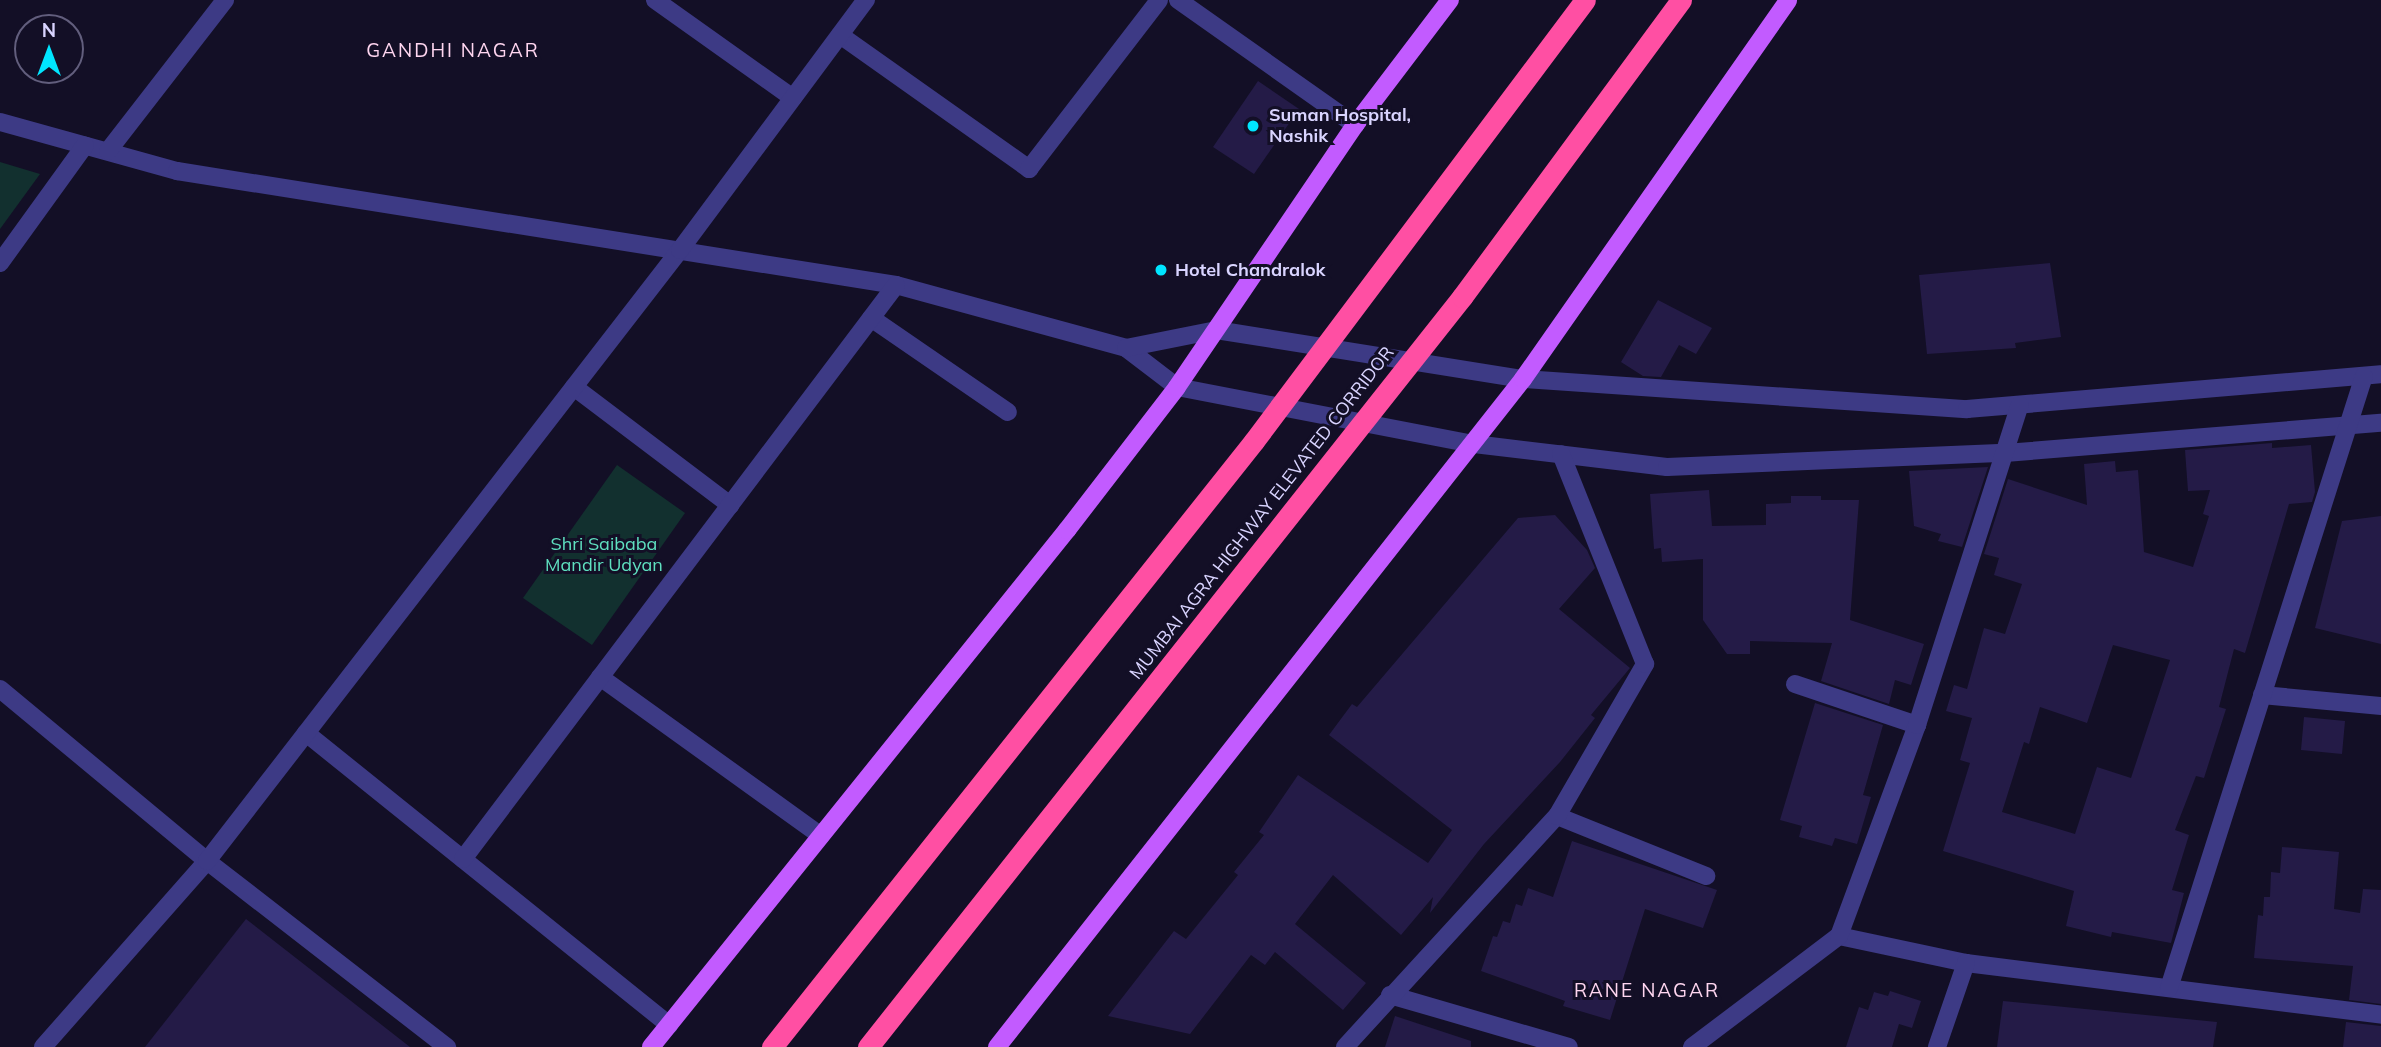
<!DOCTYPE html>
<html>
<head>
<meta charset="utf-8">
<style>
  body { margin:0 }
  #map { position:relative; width:2381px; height:1047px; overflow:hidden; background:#130f26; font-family:Mulish,sans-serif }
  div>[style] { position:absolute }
  .green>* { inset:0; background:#12302f }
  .building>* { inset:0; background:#241b47 }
  .minor>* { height:18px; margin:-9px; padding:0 9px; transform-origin:9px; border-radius:9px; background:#3d3a85 }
  .major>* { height:18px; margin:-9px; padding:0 9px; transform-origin:9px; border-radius:9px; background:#c25bff }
  .highway>* { height:21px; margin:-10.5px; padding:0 10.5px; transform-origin:10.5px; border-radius:10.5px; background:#ff4fa3 }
  .dots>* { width:19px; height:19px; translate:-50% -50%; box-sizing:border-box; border:4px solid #130f26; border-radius:50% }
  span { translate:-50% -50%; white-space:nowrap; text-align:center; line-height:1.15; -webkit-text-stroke:6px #130f26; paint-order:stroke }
  .poi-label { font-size:18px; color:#d9d4ff; font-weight:700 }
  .left { translate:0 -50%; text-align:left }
  .street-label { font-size:18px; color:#d9d4ff }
  .park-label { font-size:18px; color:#5fe0c0 }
  .neighbourhood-label { font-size:19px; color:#ffd6f0; letter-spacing:2px }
  .north { position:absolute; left:14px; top:14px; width:70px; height:70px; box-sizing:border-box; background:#130f26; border:2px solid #625e7d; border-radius:50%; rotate:0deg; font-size:19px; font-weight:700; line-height:28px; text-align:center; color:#d9d4ff }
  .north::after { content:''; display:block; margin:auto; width:24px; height:32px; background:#00e5ff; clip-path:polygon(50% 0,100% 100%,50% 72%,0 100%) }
</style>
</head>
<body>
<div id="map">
  <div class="green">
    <i style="clip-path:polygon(0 162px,40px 174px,0 229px)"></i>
    <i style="clip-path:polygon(617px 465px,685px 513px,592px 645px,523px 598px)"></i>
  </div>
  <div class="building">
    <i style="clip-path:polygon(1258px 81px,1299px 109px,1254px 174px,1213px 147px)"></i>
    <i style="clip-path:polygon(2050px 263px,2061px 337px,2015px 343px,2016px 348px,1927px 354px,1919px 275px)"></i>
    <i style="clip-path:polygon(1658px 300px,1712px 328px,1696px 354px,1679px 345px,1661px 377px,1643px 376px,1621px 362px)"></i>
    <i style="clip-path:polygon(evenodd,2272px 443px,2272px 448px,2311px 445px,2315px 492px,2312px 502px,2289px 504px,2245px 653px,2234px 649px,2219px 707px,2226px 709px,2204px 778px,2196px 776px,2175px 830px,2189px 835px,2172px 890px,2184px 893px,2171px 943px,2112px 932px,2111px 937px,2066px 926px,2074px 891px,1943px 851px,1970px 763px,1960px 760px,1972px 718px,1946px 711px,1954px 685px,1967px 689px,1984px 628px,2005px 634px,2022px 584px,1994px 575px,1999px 558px,1984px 554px,2008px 479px,2087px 505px,2084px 464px,2115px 461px,2116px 472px,2138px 470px,2144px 552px,2193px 567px,2209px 516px,2203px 514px,2210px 490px,2188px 491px,2185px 450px,2272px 443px,2113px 645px,2170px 660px,2131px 778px,2097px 767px,2075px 834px,2002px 812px,2024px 742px,2029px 744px,2040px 707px,2087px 723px,2113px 645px)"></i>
    <i style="clip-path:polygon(1988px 467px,1962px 547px,1938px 541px,1941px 534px,1914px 526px,1909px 471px)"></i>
    <i style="clip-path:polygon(1709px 490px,1712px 526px,1766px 525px,1766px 504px,1791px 503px,1791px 496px,1821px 496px,1821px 500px,1859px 500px,1850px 620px,1924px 644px,1911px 685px,1895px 680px,1889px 704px,1821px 681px,1832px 643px,1750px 641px,1750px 654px,1727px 654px,1703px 620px,1703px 559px,1662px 562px,1661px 548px,1654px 549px,1650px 494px)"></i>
    <i style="clip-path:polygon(1555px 515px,1587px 550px,1595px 568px,1559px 609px,1630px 668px,1591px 715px,1595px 718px,1560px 762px,1484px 844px,1430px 913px,1433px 897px,1401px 935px,1333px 875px,1295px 924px,1366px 983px,1343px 1010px,1275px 952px,1265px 965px,1251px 955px,1190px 1034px,1108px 1016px,1174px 931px,1186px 939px,1238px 875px,1234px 872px,1264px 835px,1259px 832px,1298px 775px,1428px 863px,1452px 830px,1329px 735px,1352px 704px,1357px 707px,1518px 518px)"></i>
    <i style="clip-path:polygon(2381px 516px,2381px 644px,2315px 628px,2342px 521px)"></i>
    <i style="clip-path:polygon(1815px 703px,1883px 725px,1863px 795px,1871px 797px,1857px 844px,1835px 838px,1832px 846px,1799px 837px,1802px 826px,1780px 820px)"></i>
    <i style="clip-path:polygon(2304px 717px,2345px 721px,2342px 754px,2301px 750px)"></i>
    <i style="clip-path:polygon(1572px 841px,1717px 890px,1703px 928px,1645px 909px,1610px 1020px,1563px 1006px,1565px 1001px,1481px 971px,1493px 936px,1497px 937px,1503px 921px,1510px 923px,1516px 904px,1522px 906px,1528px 888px,1553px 897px)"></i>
    <i style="clip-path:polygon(2282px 847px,2339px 852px,2334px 909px,2360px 913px,2363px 889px,2381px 890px,2381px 1004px,2349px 1000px,2353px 966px,2254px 958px,2258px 915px,2263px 916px,2264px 897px,2270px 897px,2271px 872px,2280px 873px)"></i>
    <i style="clip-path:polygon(246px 919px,410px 1047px,145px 1047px)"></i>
    <i style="clip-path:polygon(1890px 991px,1921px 1001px,1912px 1028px,1899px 1024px,1892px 1047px,1846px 1047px,1859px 1007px,1868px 1010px,1874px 992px,1888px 996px)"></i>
    <i style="clip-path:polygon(2003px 1001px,2217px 1022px,2213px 1047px,1997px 1047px)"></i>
    <i style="clip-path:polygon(1395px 1016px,1471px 1041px,1471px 1047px,1385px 1047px)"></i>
    <i style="clip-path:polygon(2346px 1022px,2381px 1026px,2381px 1047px,2343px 1047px)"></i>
  </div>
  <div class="minor">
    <i style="left:655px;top:0;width:169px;rotate:35.4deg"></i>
    <i style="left:1178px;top:0;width:217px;rotate:35.2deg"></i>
    <i style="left:840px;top:35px;width:232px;rotate:35.3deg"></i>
    <i style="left:1029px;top:169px;width:213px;rotate:-52.4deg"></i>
    <i style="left:0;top:122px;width:184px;rotate:15.5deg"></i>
    <i style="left:177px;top:171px;width:728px;rotate:9.01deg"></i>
    <i style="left:896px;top:285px;width:238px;rotate:15.3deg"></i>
    <i style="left:1126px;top:348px;width:64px;rotate:37.4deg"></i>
    <i style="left:1177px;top:387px;width:302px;rotate:10.9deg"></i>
    <i style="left:1474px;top:444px;width:194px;rotate:6.8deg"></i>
    <i style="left:1667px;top:467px;width:338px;rotate:-2.4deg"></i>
    <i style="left:2005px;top:453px;width:377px;rotate:-4.6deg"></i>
    <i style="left:108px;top:151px;width:191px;rotate:-52.2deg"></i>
    <i style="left:0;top:263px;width:145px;rotate:-54.2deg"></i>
    <i style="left:871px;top:318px;width:166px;rotate:34.5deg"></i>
    <i style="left:1126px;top:348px;width:92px;rotate:-11.3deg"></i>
    <i style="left:1216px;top:330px;width:311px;rotate:9.1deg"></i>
    <i style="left:1523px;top:379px;width:445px;rotate:3.9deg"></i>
    <i style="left:1967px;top:409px;width:415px;rotate:-4.8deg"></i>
    <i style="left:574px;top:387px;width:196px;rotate:37.1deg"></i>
    <i style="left:600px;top:677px;width:272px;rotate:35.7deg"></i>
    <i style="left:1795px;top:684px;width:129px;rotate:18.6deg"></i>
    <i style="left:0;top:689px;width:269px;rotate:39.7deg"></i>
    <i style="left:207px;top:861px;width:304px;rotate:37.8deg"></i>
    <i style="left:2262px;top:695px;width:120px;rotate:5.3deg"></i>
    <i style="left:306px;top:733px;width:466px;rotate:38.8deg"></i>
    <i style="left:1557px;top:816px;width:161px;rotate:21.9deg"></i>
    <i style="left:463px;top:859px;width:719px;rotate:-52.97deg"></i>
    <i style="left:1839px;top:936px;width:130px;rotate:12deg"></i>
    <i style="left:1966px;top:963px;width:418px;rotate:7.1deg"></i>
    <i style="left:2169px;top:988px;width:642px;rotate:-72.33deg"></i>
    <i style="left:1390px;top:995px;width:186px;rotate:16.2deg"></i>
    <i style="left:43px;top:1047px;width:248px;rotate:-48.6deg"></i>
    <i style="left:207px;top:861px;width:773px;rotate:-52.26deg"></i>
    <i style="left:680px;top:250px;width:312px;rotate:-53.4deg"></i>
    <i style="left:1345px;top:1047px;width:314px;rotate:-47.5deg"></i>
    <i style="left:1557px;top:816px;width:176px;rotate:-59.9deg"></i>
    <i style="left:1645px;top:664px;width:226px;rotate:-111.8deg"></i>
    <i style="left:1692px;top:1047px;width:184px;rotate:-37.1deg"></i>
    <i style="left:1839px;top:936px;width:225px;rotate:-69.7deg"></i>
    <i style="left:1917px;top:725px;width:336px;rotate:-72.2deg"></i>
    <i style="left:1937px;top:1047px;width:89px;rotate:-71deg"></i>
  </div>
  <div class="major">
    <i style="left:651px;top:1047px;width:664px;rotate:-51.18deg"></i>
    <i style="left:1067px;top:530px;width:180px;rotate:-52.4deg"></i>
    <i style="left:1177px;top:387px;width:317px;rotate:-55.8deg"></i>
    <i style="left:1355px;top:125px;width:157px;rotate:-52.8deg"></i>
    <i style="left:997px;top:1047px;width:850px;rotate:-51.78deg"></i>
    <i style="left:1523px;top:379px;width:462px;rotate:-55deg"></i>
  </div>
  <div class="highway">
    <i style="left:772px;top:1047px;width:774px;rotate:-51.5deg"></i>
    <i style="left:1254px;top:441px;width:551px;rotate:-53.11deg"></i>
    <i style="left:868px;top:1047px;width:957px;rotate:-51.62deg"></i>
    <i style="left:1462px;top:297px;width:369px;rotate:-53.6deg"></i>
  </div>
  <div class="dots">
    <i style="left:1253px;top:126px;background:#00e5ff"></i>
    <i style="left:1161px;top:270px;background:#00e5ff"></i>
  </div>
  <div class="poi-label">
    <span class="left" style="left:1269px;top:126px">Suman Hospital,<br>Nashik</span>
    <span class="left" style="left:1175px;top:270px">Hotel Chandralok</span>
  </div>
  <div class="street-label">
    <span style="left:1262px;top:513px;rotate:-52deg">MUMBAI AGRA HIGHWAY ELEVATED CORRIDOR</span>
  </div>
  <div class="park-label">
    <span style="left:604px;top:555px">Shri Saibaba<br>Mandir Udyan</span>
  </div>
  <div class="neighbourhood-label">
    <span style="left:453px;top:51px">GANDHI NAGAR</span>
    <span style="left:1647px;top:991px">RANE NAGAR</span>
  </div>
  <div class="north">N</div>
</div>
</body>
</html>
